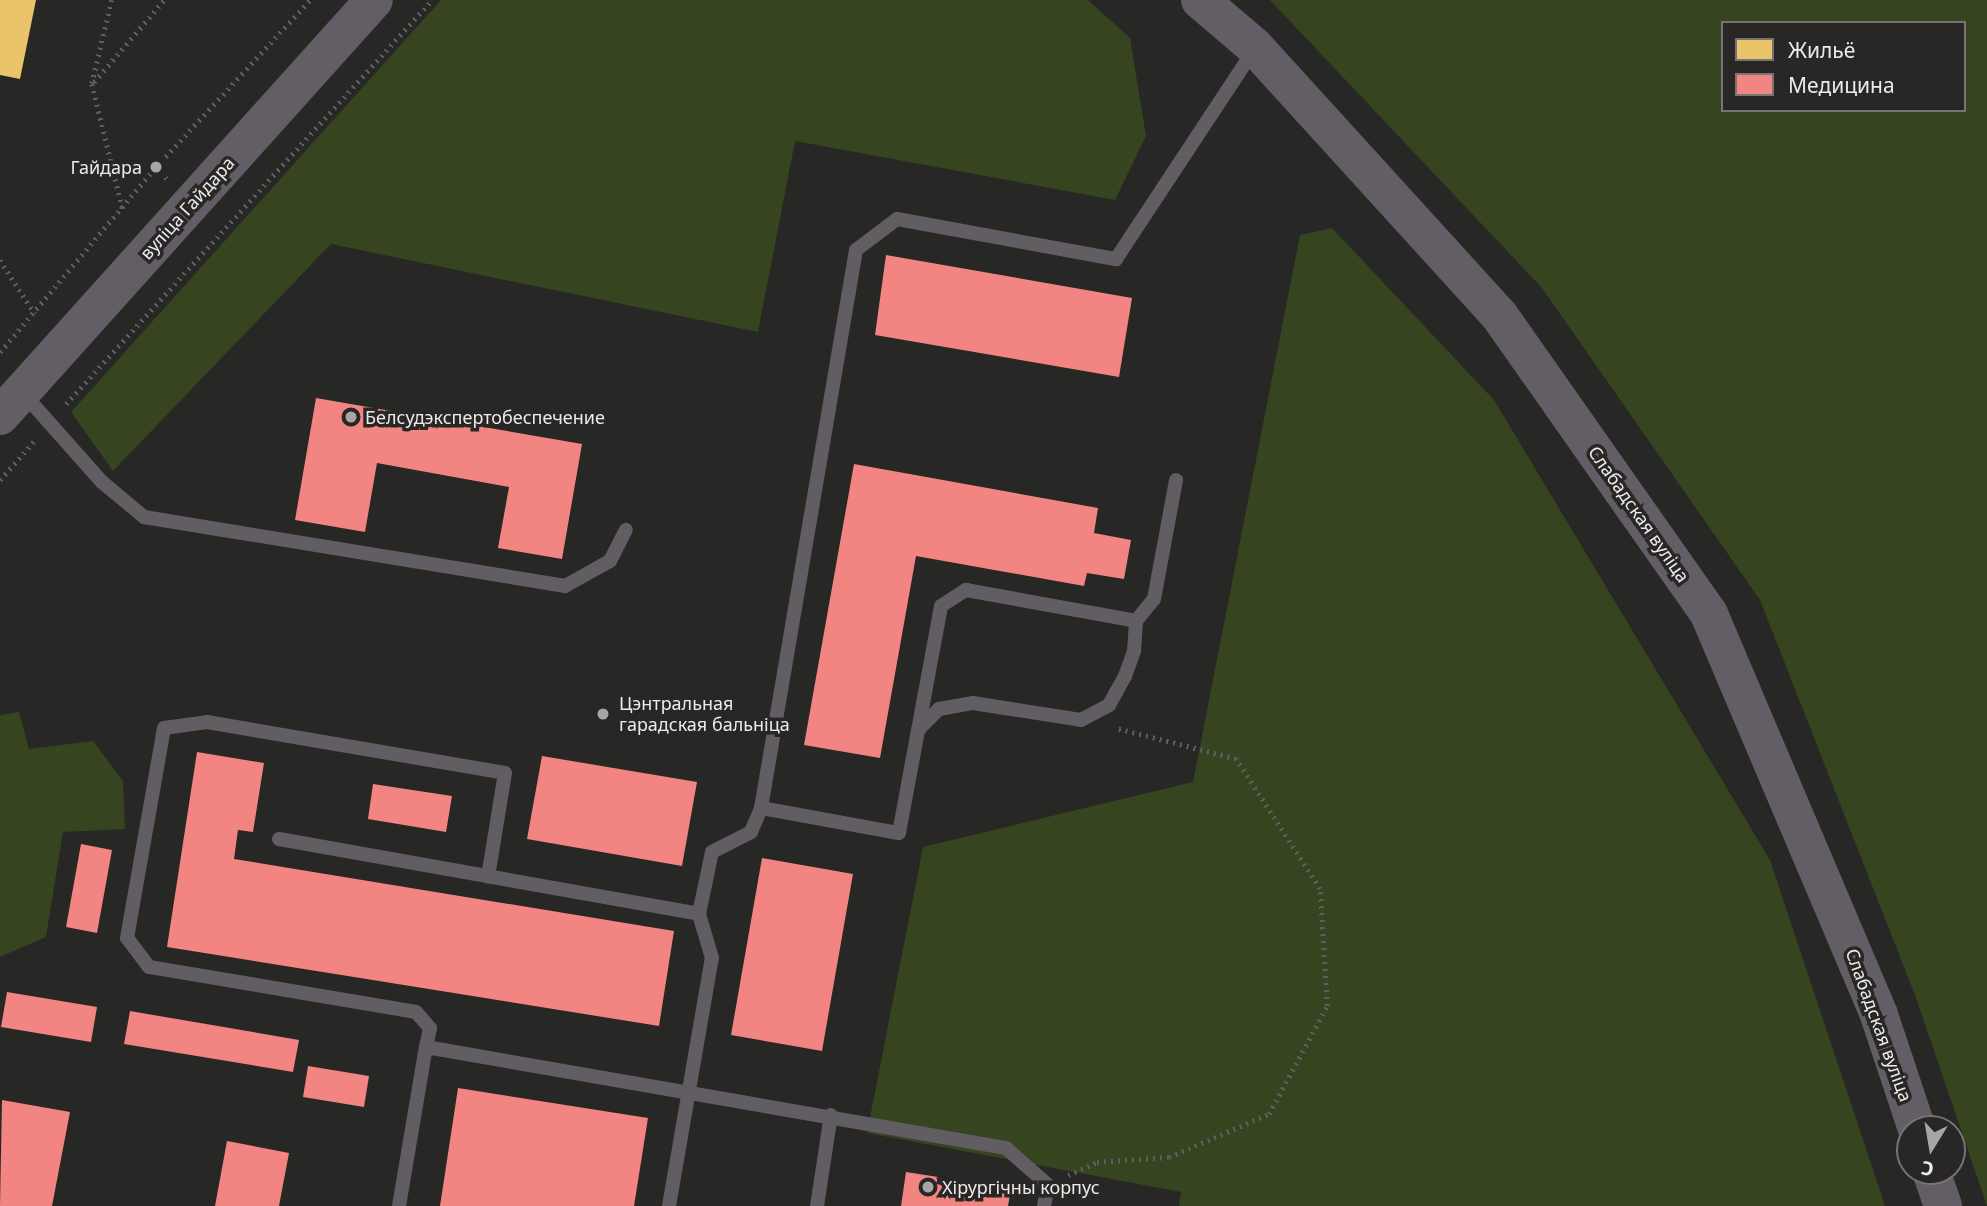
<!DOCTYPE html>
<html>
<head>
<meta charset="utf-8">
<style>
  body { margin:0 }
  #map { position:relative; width:1987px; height:1206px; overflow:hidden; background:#272726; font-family:"Noto Sans",sans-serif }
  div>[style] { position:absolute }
  .green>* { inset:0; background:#36441f }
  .homes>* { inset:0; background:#e9c46a }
  .health>* { inset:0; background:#f28482 }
  .path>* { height:4.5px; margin-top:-2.25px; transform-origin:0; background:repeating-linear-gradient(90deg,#605d61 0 2px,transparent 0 7px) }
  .lane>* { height:14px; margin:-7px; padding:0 7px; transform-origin:7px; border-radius:7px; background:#625c63 }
  .secondary>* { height:38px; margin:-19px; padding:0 19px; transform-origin:19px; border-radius:19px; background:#635e65 }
  .dots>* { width:19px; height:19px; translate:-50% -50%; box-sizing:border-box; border:4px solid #282725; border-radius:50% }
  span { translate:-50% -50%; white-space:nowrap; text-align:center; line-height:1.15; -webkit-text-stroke:7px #282725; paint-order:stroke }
  .poi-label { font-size:18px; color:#ecebe9 }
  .right { translate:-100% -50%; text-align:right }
  .left { translate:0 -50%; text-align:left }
  .street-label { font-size:18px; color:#ecebe9 }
  .legend { position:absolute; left:1721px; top:21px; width:245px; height:91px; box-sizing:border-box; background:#282725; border:2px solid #767573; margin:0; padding:9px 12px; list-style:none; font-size:21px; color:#ecebe9 }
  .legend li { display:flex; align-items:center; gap:14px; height:35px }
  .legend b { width:35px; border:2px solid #767573 }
  .north { position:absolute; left:1896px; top:1115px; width:70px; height:70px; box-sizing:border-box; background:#282725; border:2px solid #767573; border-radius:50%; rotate:191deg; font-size:19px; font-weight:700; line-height:28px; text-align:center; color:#ecebe9 }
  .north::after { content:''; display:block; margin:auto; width:24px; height:32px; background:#a7a6a5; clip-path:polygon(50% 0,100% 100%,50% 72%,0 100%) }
</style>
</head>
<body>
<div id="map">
  <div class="green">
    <i style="clip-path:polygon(441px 0,1088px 0,1130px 38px,1146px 136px,1115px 200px,795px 141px,758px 332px,331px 244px,113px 471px,71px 412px)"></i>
    <i style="clip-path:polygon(evenodd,1270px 0,1987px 0,1987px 1206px,1915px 995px,1760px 600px,1542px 288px,1270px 0,1723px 23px,1964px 23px,1964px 110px,1723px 110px,1723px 23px)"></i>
    <i style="clip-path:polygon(1332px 228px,1494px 400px,1770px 860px,1885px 1206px,1179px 1206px,1181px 1192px,867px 1133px,923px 847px,1193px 782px,1300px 235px)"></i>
    <i style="clip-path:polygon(19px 712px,29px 749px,93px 741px,123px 781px,125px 829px,63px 832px,46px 937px,0 957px,0 715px)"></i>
  </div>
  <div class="homes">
    <i style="clip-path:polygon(0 0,36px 0,20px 79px,0 75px)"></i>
  </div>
  <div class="health">
    <i style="clip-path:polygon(886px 255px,1132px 298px,1119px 377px,875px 335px)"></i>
    <i style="clip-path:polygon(316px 398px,582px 444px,562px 559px,498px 548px,509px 487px,377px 463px,365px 532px,295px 520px)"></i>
    <i style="clip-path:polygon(854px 464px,1098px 508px,1094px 533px,1131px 540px,1124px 579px,1087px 573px,1084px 586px,916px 556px,880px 758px,804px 745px)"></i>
    <i style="clip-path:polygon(197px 752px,264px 763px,253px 832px,238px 830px,234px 859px,674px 931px,659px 1026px,167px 947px)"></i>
    <i style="clip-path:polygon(542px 756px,697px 782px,682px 866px,527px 839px)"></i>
    <i style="clip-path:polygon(373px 784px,452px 796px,446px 832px,368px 819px)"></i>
    <i style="clip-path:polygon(81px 844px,112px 850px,97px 933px,66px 927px)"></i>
    <i style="clip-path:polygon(762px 858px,853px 874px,822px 1051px,731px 1035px)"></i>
    <i style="clip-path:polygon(7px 992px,97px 1007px,91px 1042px,1px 1027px)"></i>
    <i style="clip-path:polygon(130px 1011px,299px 1040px,293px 1072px,124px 1044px)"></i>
    <i style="clip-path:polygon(308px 1066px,369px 1076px,364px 1107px,303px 1097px)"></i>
    <i style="clip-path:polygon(458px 1088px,648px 1118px,634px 1206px,440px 1206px)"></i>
    <i style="clip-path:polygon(2px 1100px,70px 1112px,52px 1206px,0 1206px)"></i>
    <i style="clip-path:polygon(227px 1141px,289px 1153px,279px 1206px,215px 1206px)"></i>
    <i style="clip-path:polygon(906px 1172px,938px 1177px,936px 1184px,977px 1191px,978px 1183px,1011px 1189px,1008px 1206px,901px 1206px)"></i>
  </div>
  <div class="path">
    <i style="left:112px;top:0;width:86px;rotate:103.4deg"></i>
    <i style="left:92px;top:84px;width:130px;rotate:76.2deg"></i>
    <i style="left:94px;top:82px;width:108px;rotate:-49.5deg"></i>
    <i style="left:156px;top:167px;width:16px;rotate:47deg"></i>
    <i style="left:0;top:260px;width:64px;rotate:57.1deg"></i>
    <i style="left:0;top:352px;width:242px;rotate:-49.9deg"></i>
    <i style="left:156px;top:167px;width:227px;rotate:-47.3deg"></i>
    <i style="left:66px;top:404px;width:545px;rotate:-47.83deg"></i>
    <i style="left:0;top:480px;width:53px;rotate:-48.8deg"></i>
    <i style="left:1068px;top:1175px;width:32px;rotate:-24deg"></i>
    <i style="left:1097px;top:1162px;width:72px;rotate:-4deg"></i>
    <i style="left:1169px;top:1157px;width:109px;rotate:-23.3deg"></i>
    <i style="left:1269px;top:1114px;width:123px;rotate:-61.8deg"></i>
    <i style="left:1327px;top:1006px;width:117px;rotate:-93.4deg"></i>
    <i style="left:1320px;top:889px;width:155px;rotate:-122.9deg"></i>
    <i style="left:1236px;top:759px;width:122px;rotate:-165.7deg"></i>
  </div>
  <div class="lane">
    <i style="left:22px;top:392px;width:120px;rotate:48.4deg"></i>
    <i style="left:102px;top:482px;width:55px;rotate:39.8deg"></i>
    <i style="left:144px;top:517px;width:427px;rotate:9.3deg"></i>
    <i style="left:565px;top:586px;width:51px;rotate:-29.1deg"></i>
    <i style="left:610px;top:561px;width:35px;rotate:-63deg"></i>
    <i style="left:918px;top:730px;width:30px;rotate:-45deg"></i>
    <i style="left:939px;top:709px;width:35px;rotate:-10deg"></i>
    <i style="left:973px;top:703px;width:109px;rotate:8.9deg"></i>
    <i style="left:1081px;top:720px;width:32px;rotate:-28deg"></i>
    <i style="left:1109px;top:705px;width:33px;rotate:-61deg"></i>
    <i style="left:1125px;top:676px;width:27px;rotate:-70deg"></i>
    <i style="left:1134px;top:651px;width:30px;rotate:-86deg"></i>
    <i style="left:761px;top:808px;width:140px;rotate:10.3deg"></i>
    <i style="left:899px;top:833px;width:231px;rotate:-79.5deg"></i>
    <i style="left:941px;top:606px;width:30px;rotate:-33deg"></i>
    <i style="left:966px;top:590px;width:173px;rotate:10.3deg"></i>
    <i style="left:1136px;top:621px;width:28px;rotate:-51deg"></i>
    <i style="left:1154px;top:599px;width:121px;rotate:-79.5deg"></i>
    <i style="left:279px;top:839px;width:427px;rotate:10.1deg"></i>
    <i style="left:426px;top:1047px;width:19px;rotate:-78deg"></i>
    <i style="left:430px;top:1028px;width:21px;rotate:-131deg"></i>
    <i style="left:416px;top:1012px;width:271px;rotate:-170.4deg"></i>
    <i style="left:149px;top:967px;width:36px;rotate:-127deg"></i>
    <i style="left:127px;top:938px;width:213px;rotate:-80deg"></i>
    <i style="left:164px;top:728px;width:43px;rotate:-7.9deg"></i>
    <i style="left:207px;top:722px;width:302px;rotate:9.7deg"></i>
    <i style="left:505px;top:773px;width:105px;rotate:99.3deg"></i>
    <i style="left:399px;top:1206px;width:161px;rotate:-80.4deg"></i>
    <i style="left:426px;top:1047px;width:589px;rotate:9.88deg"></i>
    <i style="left:1006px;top:1148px;width:56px;rotate:41.4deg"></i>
    <i style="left:1048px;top:1185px;width:21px;rotate:101deg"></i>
    <i style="left:669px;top:1206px;width:252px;rotate:-80.2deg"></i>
    <i style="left:712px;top:958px;width:46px;rotate:-106.5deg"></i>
    <i style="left:699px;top:914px;width:63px;rotate:-78.2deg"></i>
    <i style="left:712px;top:852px;width:44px;rotate:-27.1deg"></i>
    <i style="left:751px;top:832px;width:26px;rotate:-67deg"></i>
    <i style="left:761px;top:808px;width:566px;rotate:-80.34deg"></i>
    <i style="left:856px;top:250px;width:51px;rotate:-37.1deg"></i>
    <i style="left:897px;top:219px;width:223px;rotate:10.4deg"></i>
    <i style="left:1116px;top:259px;width:253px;rotate:-56.6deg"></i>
    <i style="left:817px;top:1206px;width:92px;rotate:-81.3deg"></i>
  </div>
  <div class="secondary">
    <i style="left:1200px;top:0;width:72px;rotate:40.5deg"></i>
    <i style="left:1255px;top:47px;width:362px;rotate:47.7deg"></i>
    <i style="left:1499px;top:315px;width:365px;rotate:54.9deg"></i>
    <i style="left:1709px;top:614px;width:436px;rotate:67deg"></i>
    <i style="left:1879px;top:1015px;width:120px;rotate:71.6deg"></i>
    <i style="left:0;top:416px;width:559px;rotate:-48.04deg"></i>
    <i style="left:1931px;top:1171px;width:37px;rotate:71deg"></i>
  </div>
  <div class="dots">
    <i style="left:156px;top:167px;background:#a7a6a5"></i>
    <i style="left:351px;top:417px;background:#a7a6a5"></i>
    <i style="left:603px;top:714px;background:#a7a6a5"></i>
    <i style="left:928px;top:1187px;background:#a7a6a5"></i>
  </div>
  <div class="poi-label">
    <span class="right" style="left:142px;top:167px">Гайдара</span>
    <span class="left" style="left:365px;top:417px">Белсудэкспертобеспечение</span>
    <span class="left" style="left:619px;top:714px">Цэнтральная<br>гарадская бальніца</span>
    <span class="left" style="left:942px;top:1187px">Хірургічны корпус</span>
  </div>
  <div class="street-label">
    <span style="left:187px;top:208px;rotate:-48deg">вуліца Гайдара</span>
    <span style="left:1639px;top:514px;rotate:55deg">Слабадская вуліца</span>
    <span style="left:1879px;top:1025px;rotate:70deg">Слабадская вуліца</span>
  </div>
  <ul class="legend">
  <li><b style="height:19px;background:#e9c46a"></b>Жильё</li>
  <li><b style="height:19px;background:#f28482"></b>Медицина</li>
  </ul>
  <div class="north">С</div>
</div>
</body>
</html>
